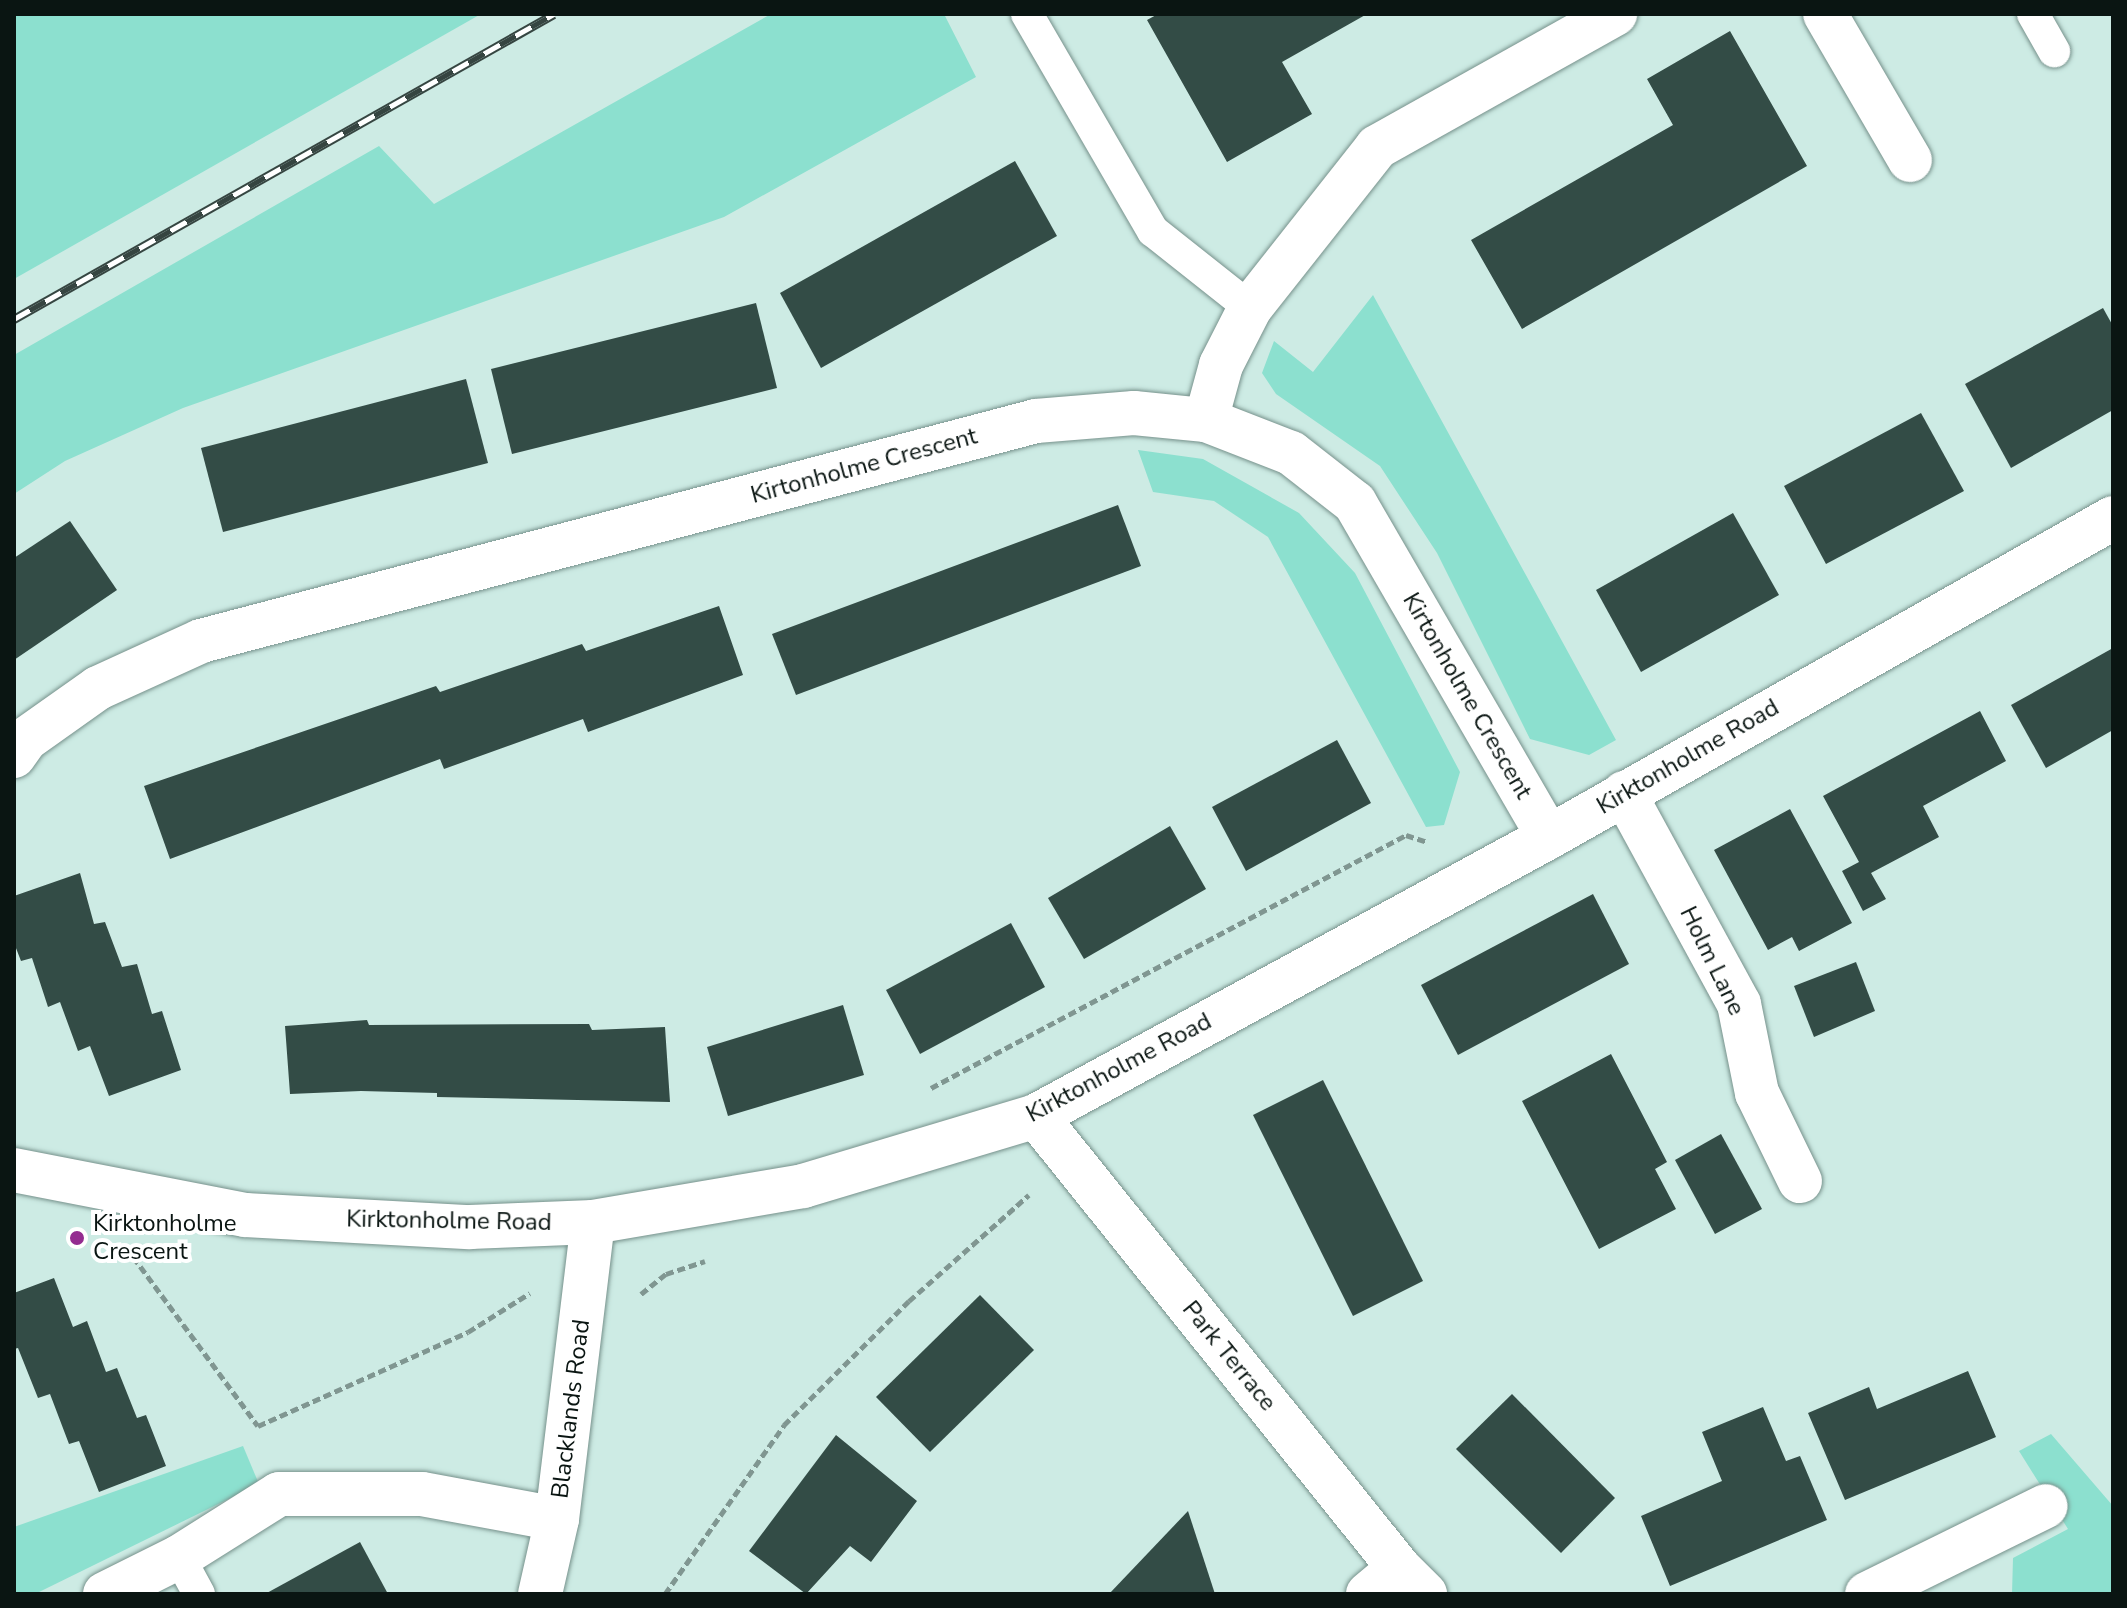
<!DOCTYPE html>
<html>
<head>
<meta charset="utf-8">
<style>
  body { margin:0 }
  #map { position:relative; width:2127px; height:1608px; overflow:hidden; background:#cdebe4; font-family:"Nunito Sans",sans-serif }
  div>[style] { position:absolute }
  .green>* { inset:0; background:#8ce0cf }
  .building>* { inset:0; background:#334c46 }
  .path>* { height:5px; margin-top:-2.5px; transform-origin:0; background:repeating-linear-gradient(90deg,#809691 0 8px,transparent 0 12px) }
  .roads { filter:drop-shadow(0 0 2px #76918b) drop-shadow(0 0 2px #76918b) }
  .service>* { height:32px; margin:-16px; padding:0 16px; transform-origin:16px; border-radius:16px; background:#fff }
  .minor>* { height:44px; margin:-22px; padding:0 22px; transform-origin:22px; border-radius:22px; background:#fff }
  .tertiary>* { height:44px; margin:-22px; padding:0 22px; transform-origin:22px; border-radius:22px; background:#fff }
  .rail>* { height:9px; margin-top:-4.5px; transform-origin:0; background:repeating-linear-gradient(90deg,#fff 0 18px,#364541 0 36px); box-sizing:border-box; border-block:2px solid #364541 }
  .dots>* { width:22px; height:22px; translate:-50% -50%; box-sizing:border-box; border:4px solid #fff; border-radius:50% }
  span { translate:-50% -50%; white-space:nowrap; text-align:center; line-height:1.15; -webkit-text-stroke:8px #fff; paint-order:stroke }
  .street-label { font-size:24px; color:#0a1512 }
  .poi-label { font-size:24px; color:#0a1512 }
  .left { translate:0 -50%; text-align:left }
  .frame { position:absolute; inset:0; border:16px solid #0a1512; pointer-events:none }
</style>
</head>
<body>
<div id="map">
  <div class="green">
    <i style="clip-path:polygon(14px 14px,481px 14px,14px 279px)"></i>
    <i style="clip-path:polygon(771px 14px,944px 14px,976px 77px,724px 217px,183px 408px,65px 461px,14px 494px,14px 355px,379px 146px,434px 204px)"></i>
    <i style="clip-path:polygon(1373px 295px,1616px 740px,1589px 755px,1530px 739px,1437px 553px,1380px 466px,1276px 394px,1262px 373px,1274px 341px,1313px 372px)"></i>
    <i style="clip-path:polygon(1138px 450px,1203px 459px,1299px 513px,1355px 573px,1460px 772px,1444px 825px,1426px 827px,1268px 537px,1214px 501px,1153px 492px)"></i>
    <i style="clip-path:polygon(2051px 1434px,2113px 1506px,2113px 1594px,2012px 1594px,2013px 1558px,2068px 1529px,2019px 1451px)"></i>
    <i style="clip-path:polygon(243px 1446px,259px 1484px,35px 1594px,14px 1594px,14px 1527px)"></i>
  </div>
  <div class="building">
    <i style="clip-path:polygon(1158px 14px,1367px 14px,1282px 62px,1312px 114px,1227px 162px,1147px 20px)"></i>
    <i style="clip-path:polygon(1730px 31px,1807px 166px,1522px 329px,1471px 240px,1673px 125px,1647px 79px)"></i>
    <i style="clip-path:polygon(1015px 161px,1057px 236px,821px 368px,780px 293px)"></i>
    <i style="clip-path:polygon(756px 303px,777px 388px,512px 454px,491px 369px)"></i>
    <i style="clip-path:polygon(2103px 308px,2113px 326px,2113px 410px,2011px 468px,1965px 384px)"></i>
    <i style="clip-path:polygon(466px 379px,488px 463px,223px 532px,201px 448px)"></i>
    <i style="clip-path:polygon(1921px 413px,1964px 491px,1826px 564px,1784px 486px)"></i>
    <i style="clip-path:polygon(1118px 505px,1141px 566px,796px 695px,772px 634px)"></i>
    <i style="clip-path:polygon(1733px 513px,1779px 595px,1641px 672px,1596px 590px)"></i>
    <i style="clip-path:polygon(70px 521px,117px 590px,14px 660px,14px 558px)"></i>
    <i style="clip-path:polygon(719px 606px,743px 675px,588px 732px,583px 719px,444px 769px,440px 759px,170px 859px,144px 786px,436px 686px,440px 692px,582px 644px,586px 651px)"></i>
    <i style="clip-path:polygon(2113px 648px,2113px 730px,2046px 768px,2011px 705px)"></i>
    <i style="clip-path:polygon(1980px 711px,2006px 761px,1923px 806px,1939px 837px,1871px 873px,1886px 899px,1863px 911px,1842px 871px,1859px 862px,1823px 796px)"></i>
    <i style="clip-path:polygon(1337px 740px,1371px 803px,1246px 871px,1212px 807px)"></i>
    <i style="clip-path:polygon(1790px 809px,1852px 923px,1799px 951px,1792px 937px,1768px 950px,1714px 850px)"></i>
    <i style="clip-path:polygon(1170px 826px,1206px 889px,1084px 959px,1048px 898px)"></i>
    <i style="clip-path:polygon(80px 873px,94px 924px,105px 922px,122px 967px,137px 964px,152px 1014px,162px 1011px,181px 1070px,109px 1096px,90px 1046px,78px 1051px,60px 1002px,48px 1007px,32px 958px,21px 961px,14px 943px,14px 896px)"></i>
    <i style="clip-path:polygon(1593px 894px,1629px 964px,1458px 1055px,1421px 985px)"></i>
    <i style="clip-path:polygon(1011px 923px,1045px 987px,920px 1054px,886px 990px)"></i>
    <i style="clip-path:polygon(1856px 962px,1875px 1011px,1814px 1037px,1794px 986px)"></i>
    <i style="clip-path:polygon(843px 1005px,864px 1075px,728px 1116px,707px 1047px)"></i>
    <i style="clip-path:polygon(367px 1020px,369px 1025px,589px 1024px,592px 1030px,665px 1027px,670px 1102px,437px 1097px,437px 1093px,361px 1091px,290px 1094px,285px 1026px)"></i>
    <i style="clip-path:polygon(1611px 1054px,1667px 1162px,1655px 1169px,1676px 1209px,1599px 1249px,1522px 1101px)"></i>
    <i style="clip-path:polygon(1323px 1080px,1423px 1281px,1353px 1316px,1253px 1115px)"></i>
    <i style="clip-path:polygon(1721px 1134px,1762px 1209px,1715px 1234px,1675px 1160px)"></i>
    <i style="clip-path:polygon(54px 1278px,73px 1327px,87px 1321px,106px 1372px,117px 1368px,137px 1418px,146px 1415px,166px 1466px,99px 1492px,79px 1441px,69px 1444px,50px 1394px,38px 1398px,18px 1348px,14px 1349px,14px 1293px)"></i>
    <i style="clip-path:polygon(980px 1295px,1034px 1350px,930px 1452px,876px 1397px)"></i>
    <i style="clip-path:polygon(1968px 1371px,1996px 1437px,1845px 1500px,1808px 1413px,1869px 1387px,1877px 1409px)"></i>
    <i style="clip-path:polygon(1512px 1394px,1615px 1498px,1561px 1553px,1456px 1449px)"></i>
    <i style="clip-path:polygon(1763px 1407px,1786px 1461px,1800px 1456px,1827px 1520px,1670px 1586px,1641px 1516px,1722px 1481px,1702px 1432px)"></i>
    <i style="clip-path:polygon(836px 1435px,917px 1501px,871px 1562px,850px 1546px,806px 1594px,749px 1551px)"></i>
    <i style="clip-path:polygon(1188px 1511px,1215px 1594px,1109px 1594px)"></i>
    <i style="clip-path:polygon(360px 1542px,388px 1594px,265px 1594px)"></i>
  </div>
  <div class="path">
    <i style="left:931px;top:1088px;width:538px;rotate:-28.04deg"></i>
    <i style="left:1406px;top:835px;width:23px;rotate:18deg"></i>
    <i style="left:126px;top:1247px;width:222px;rotate:53.6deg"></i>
    <i style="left:258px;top:1426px;width:230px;rotate:-24.1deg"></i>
    <i style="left:468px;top:1332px;width:73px;rotate:-32.2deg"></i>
    <i style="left:641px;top:1294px;width:32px;rotate:-39deg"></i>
    <i style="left:666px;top:1274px;width:41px;rotate:-18.4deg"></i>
    <i style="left:665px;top:1594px;width:207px;rotate:-54.8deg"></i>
    <i style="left:784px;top:1425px;width:176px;rotate:-44.8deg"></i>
    <i style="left:909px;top:1301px;width:160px;rotate:-41.5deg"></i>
  </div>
  <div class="roads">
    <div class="service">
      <i style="left:1027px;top:14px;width:251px;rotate:59.9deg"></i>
      <i style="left:1153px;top:231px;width:124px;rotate:38.4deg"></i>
      <i style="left:2033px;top:14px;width:43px;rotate:60.4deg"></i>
      <i style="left:179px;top:1557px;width:42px;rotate:61.6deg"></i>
    </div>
    <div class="minor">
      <i style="left:1825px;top:14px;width:169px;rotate:59.8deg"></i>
      <i style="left:1206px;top:420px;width:57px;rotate:-74.7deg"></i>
      <i style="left:1221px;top:365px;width:64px;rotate:-63deg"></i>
      <i style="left:1250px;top:308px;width:205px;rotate:-51.7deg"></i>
      <i style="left:1377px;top:147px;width:273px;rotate:-29.2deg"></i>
      <i style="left:14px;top:756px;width:21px;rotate:-55deg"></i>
      <i style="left:26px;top:739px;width:88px;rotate:-35.3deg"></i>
      <i style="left:98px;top:688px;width:113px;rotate:-24.5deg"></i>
      <i style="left:201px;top:641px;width:863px;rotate:-14.76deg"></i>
      <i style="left:1036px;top:421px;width:98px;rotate:-4.7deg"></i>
      <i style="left:1134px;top:413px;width:72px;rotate:5.6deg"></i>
      <i style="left:1206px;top:420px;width:91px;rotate:21.2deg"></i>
      <i style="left:1291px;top:453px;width:81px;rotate:38deg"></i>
      <i style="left:1355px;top:503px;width:386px;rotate:59.9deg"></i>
      <i style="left:1624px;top:793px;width:240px;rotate:61.4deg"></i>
      <i style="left:1739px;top:1004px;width:91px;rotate:78.6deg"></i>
      <i style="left:1757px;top:1093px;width:98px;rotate:64deg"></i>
      <i style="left:1036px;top:1116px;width:580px;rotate:51.23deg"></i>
      <i style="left:1399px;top:1568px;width:37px;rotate:45deg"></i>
      <i style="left:105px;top:1594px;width:83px;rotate:-26.6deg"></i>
      <i style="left:179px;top:1557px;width:118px;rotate:-32.2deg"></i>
      <i style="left:279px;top:1494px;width:143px"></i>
      <i style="left:422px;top:1494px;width:137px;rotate:10.5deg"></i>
      <i style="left:1368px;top:1594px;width:40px;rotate:-40deg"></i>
      <i style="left:1867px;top:1594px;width:199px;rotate:-26.2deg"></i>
    </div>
    <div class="tertiary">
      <i style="left:14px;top:1170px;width:235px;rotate:11deg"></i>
      <i style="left:245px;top:1215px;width:225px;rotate:3.1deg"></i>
      <i style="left:470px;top:1227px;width:123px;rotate:-2.3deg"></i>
      <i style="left:593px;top:1222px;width:213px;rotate:-9.7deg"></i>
      <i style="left:803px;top:1186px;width:243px;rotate:-16.7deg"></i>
      <i style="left:1036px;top:1116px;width:584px;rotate:-28.54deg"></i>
      <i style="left:1549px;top:837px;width:648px;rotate:-29.49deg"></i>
      <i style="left:540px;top:1594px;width:77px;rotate:-77.2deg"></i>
      <i style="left:557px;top:1519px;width:299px;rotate:-83.1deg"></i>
    </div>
  </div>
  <div class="rail">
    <i style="left:14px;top:319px;width:620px;rotate:-29.46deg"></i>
  </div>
  <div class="dots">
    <i style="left:77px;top:1238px;background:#942c90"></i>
  </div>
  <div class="street-label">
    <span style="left:864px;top:466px;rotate:-15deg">Kirtonholme Crescent</span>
    <span style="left:1467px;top:696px;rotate:60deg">Kirtonholme Crescent</span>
    <span style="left:1688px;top:757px;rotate:-30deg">Kirktonholme Road</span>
    <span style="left:1712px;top:961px;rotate:64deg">Holm Lane</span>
    <span style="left:1119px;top:1068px;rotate:-28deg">Kirktonholme Road</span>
    <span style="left:449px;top:1221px;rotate:1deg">Kirktonholme Road</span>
    <span style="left:1229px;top:1356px;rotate:51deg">Park Terrace</span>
    <span style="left:571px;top:1409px;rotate:-83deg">Blacklands Road</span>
  </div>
  <div class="poi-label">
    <span class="left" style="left:93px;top:1238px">Kirktonholme<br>Crescent</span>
  </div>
  <div class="frame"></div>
</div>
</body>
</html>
